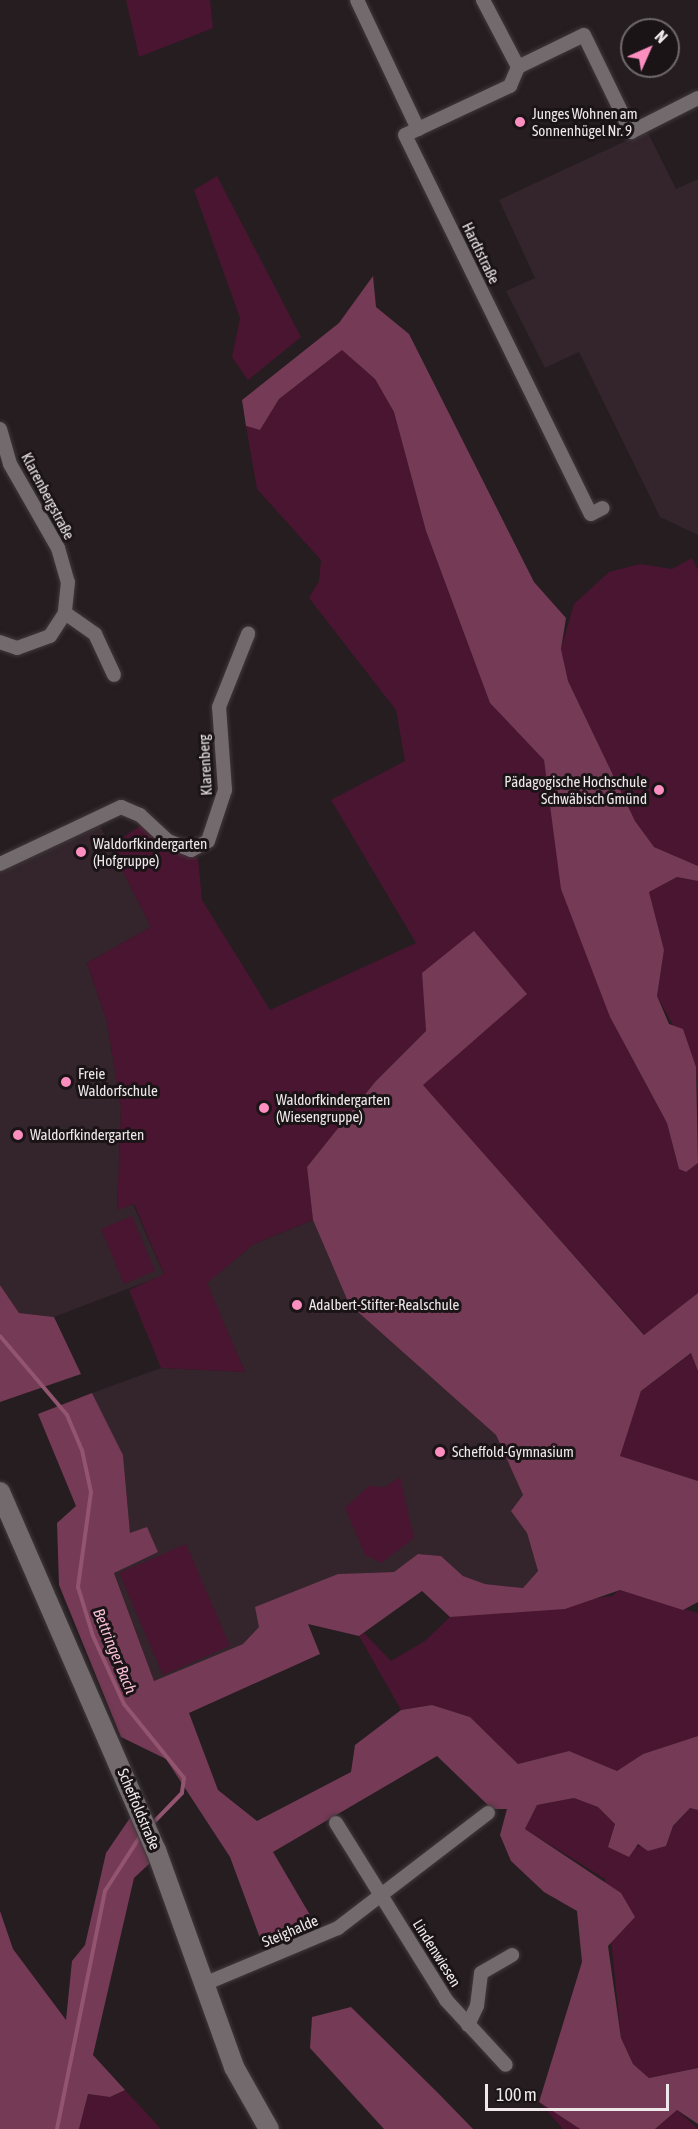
<!DOCTYPE html>
<html>
<head>
<meta charset="utf-8">
<style>
  body { margin:0 }
  #map { position:relative; width:698px; height:2129px; overflow:hidden; background:#251d20; font-family:"Asap Condensed",sans-serif }
  div>[style] { position:absolute }
  .built>* { inset:0; background:#33252b }
  .green>* { inset:0; background:#4a1530 }
  .forest>* { inset:0; background:#753a55 }
  .stream>* { height:4px; margin:-2px; padding:0 2px; transform-origin:2px; border-radius:2px; background:#92546f }
  .roads { filter:drop-shadow(0 0 2px #3f383b) drop-shadow(0 0 2px #3f383b) }
  .street>* { height:14px; margin:-7px; padding:0 7px; transform-origin:7px; border-radius:7px; background:#736a6d }
  .secondary>* { height:20px; margin:-10px; padding:0 10px; transform-origin:10px; border-radius:10px; background:#736a6d }
  .dots>* { width:16px; height:16px; translate:-50% -50%; box-sizing:border-box; border:3px solid #1b1417; border-radius:50% }
  span { translate:-50% -50%; white-space:nowrap; text-align:center; line-height:1.15; -webkit-text-stroke:6px #1b1417; paint-order:stroke }
  .poi-label { font-size:15px; color:#eee8ea }
  .left { translate:0 -50%; text-align:left }
  .right { translate:-100% -50%; text-align:right }
  .street-label { font-size:15px; color:#eee8ea }
  .water-label { font-size:16px; color:#f6bdd4; font-style:italic }
  .north { position:absolute; left:620px; top:18px; width:60px; height:60px; box-sizing:border-box; background:#1b1417; border:2px solid #6f696b; border-radius:50%; rotate:45deg; font-size:16px; font-weight:700; line-height:24px; text-align:center; color:#eee8ea }
  .north::after { content:''; display:block; margin:auto; width:21px; height:27px; background:#fd8ec0; clip-path:polygon(50% 0,100% 100%,50% 72%,0 100%) }
  .scale { position:absolute; left:485px; top:2084px; width:184px; height:27px; box-sizing:border-box; border:3px solid #eee8ea; border-top:0; padding-left:8px; font-size:18px; line-height:21px; white-space:nowrap; color:#eee8ea; -webkit-text-stroke:4px #1b1417; paint-order:stroke }
</style>
</head>
<body>
<div id="map">
  <div class="built">
    <i style="clip-path:polygon(647px 131px,676px 189px,698px 179px,698px 535px,660px 517px,579px 352px,545px 368px,506px 291px,535px 278px,499px 200px)"></i>
    <i style="clip-path:polygon(99px 824px,151px 927px,87px 963px,107px 1022px,121px 1108px,117px 1209px,133px 1204px,164px 1275px,54px 1317px,19px 1313px,0 1285px,0 869px)"></i>
    <i style="clip-path:polygon(313px 1220px,349px 1304px,496px 1435px,523px 1495px,512px 1511px,527px 1533px,538px 1571px,523px 1588px,485px 1584px,463px 1576px,441px 1556px,419px 1554px,394px 1572px,338px 1574px,243px 1644px,154px 1681px,114px 1572px,157px 1552px,130px 1533px,123px 1455px,92px 1393px,161px 1368px,245px 1372px,206px 1283px,254px 1244px)"></i>
  </div>
  <div class="green">
    <i style="clip-path:polygon(126px 0,210px 0,213px 28px,139px 57px)"></i>
    <i style="clip-path:polygon(217px 176px,301px 337px,248px 380px,232px 357px,240px 318px,194px 190px)"></i>
    <i style="clip-path:polygon(342px 350px,375px 379px,394px 412px,426px 531px,490px 703px,544px 760px,551px 808px,610px 1017px,667px 1123px,679px 1169px,686px 1172px,698px 1163px,698px 1293px,645px 1335px,422px 1085px,527px 994px,422px 973px,426px 1031px,375px 1082px,307px 1167px,313px 1220px,254px 1244px,207px 1283px,245px 1372px,161px 1368px,129px 1290px,164px 1274px,134px 1204px,117px 1210px,121px 1108px,107px 1022px,87px 963px,151px 927px,110px 846px,143px 824px,165px 845px,198px 858px,202px 900px,270px 1010px,416px 943px,331px 800px,405px 761px,396px 710px,309px 598px,319px 581px,321px 560px,257px 489px,246px 426px,260px 430px,279px 399px)"></i>
    <i style="clip-path:polygon(692px 558px,698px 570px,698px 866px,654px 847px,635px 821px,568px 681px,561px 649px,574px 604px,609px 572px,640px 564px,672px 569px)"></i>
    <i style="clip-path:polygon(677px 877px,698px 881px,698px 1108px,696px 1067px,657px 996px,664px 950px,649px 892px)"></i>
    <i style="clip-path:polygon(132px 1216px,155px 1271px,124px 1284px,101px 1229px)"></i>
    <i style="clip-path:polygon(692px 1353px,698px 1371px,698px 1481px,619px 1456px,641px 1391px)"></i>
    <i style="clip-path:polygon(400px 1477px,414px 1538px,381px 1563px,365px 1555px,345px 1508px,369px 1486px,385px 1487px)"></i>
    <i style="clip-path:polygon(186px 1544px,230px 1646px,163px 1675px,119px 1573px)"></i>
    <i style="clip-path:polygon(620px 1590px,698px 1613px,698px 1736px,643px 1754px,617px 1771px,569px 1751px,518px 1764px,470px 1717px,432px 1705px,401px 1710px,359px 1636px,364px 1633px,391px 1661px,425px 1641px,450px 1617px,612px 1596px)"></i>
    <i style="clip-path:polygon(574px 1798px,598px 1807px,615px 1824px,608px 1847px,666px 1846px,673px 1827px,690px 1808px,698px 1810px,698px 2068px,649px 2078px,633px 2064px,621px 2038px,605px 1879px,525px 1829px,537px 1805px)"></i>
    <i style="clip-path:polygon(125px 2090px,161px 2129px,79px 2129px,88px 2094px,110px 2097px)"></i>
    <i style="clip-path:polygon(539px 2102px,580px 2129px,563px 2129px)"></i>
    <i style="clip-path:polygon(677px 2110px,698px 2129px,655px 2129px)"></i>
  </div>
  <div class="forest">
    <i style="clip-path:polygon(373px 276px,376px 307px,409px 334px,534px 582px,566px 618px,561px 649px,568px 681px,635px 821px,654px 847px,698px 866px,698px 881px,677px 877px,649px 892px,664px 950px,657px 996px,669px 1024px,683px 1029px,696px 1067px,698px 1163px,686px 1172px,679px 1169px,667px 1123px,610px 1017px,561px 889px,544px 760px,490px 703px,426px 531px,394px 412px,375px 379px,342px 350px,279px 399px,260px 430px,246px 426px,242px 400px,339px 323px)"></i>
    <i style="clip-path:polygon(474px 931px,527px 994px,423px 1085px,644px 1335px,698px 1293px,698px 1371px,691px 1353px,641px 1391px,620px 1456px,698px 1481px,698px 1602px,683px 1610px,620px 1590px,565px 1609px,450px 1617px,422px 1591px,359px 1636px,308px 1624px,320px 1654px,189px 1713px,218px 1790px,257px 1821px,351px 1772px,355px 1745px,401px 1710px,432px 1705px,470px 1717px,518px 1764px,569px 1751px,617px 1771px,643px 1754px,698px 1736px,698px 1810px,690px 1808px,673px 1826px,666px 1846px,648px 1851px,638px 1844px,629px 1857px,608px 1847px,615px 1824px,598px 1807px,574px 1798px,537px 1805px,525px 1829px,621px 1893px,635px 1917px,608px 1946px,621px 2038px,633px 2064px,649px 2078px,698px 2068px,698px 2124px,677px 2110px,655px 2129px,580px 2129px,539px 2102px,582px 1962px,577px 1911px,544px 1892px,511px 1861px,500px 1835px,507px 1809px,492px 1809px,437px 1756px,273px 1852px,317px 1927px,264px 1949px,230px 1857px,166px 1759px,121px 1737px,59px 1585px,57px 1523px,76px 1506px,38px 1414px,92px 1393px,123px 1455px,130px 1533px,147px 1527px,158px 1552px,114px 1573px,154px 1681px,243px 1644px,259px 1627px,255px 1607px,338px 1574px,394px 1572px,418px 1554px,441px 1556px,463px 1576px,485px 1584px,523px 1588px,538px 1571px,527px 1533px,511px 1511px,523px 1495px,496px 1435px,349px 1304px,313px 1220px,307px 1167px,375px 1082px,426px 1031px,422px 973px)"></i>
    <i style="clip-path:polygon(0 1285px,19px 1313px,54px 1317px,81px 1374px,0 1402px)"></i>
    <i style="clip-path:polygon(132px 1815px,150px 1863px,134px 1878px,93px 2055px,125px 2090px,110px 2097px,88px 2094px,79px 2129px,0 2129px,0 1911px,13px 1949px,66px 2020px,72px 1961px,85px 1945px,106px 1853px)"></i>
    <i style="clip-path:polygon(351px 2007px,439px 2094px,473px 2129px,384px 2129px,310px 2048px,312px 2017px)"></i>
  </div>
  <div class="stream">
    <i style="left:0;top:1336px;width:104px;rotate:49.7deg"></i>
    <i style="left:67px;top:1415px;width:38px;rotate:67deg"></i>
    <i style="left:82px;top:1450px;width:43px;rotate:77.9deg"></i>
    <i style="left:91px;top:1492px;width:96px;rotate:97.8deg"></i>
    <i style="left:78px;top:1587px;width:51px;rotate:73deg"></i>
    <i style="left:93px;top:1636px;width:75px;rotate:65.5deg"></i>
    <i style="left:124px;top:1704px;width:95px;rotate:51deg"></i>
    <i style="left:184px;top:1778px;width:15px;rotate:98deg"></i>
    <i style="left:182px;top:1793px;width:45px;rotate:134.1deg"></i>
    <i style="left:57px;top:2129px;width:243px;rotate:-78.6deg"></i>
    <i style="left:105px;top:1891px;width:67px;rotate:-57.3deg"></i>
  </div>
  <div class="roads">
    <div class="street">
      <i style="left:357px;top:0;width:143px;rotate:64.7deg"></i>
      <i style="left:418px;top:129px;width:14px;rotate:155deg"></i>
      <i style="left:405px;top:135px;width:422px;rotate:63.9deg"></i>
      <i style="left:591px;top:514px;width:13px;rotate:-27deg"></i>
      <i style="left:483px;top:0;width:76px;rotate:62.4deg"></i>
      <i style="left:418px;top:129px;width:102px;rotate:-25.1deg"></i>
      <i style="left:510px;top:86px;width:21px;rotate:-67deg"></i>
      <i style="left:518px;top:67px;width:73px;rotate:-25.9deg"></i>
      <i style="left:584px;top:35px;width:108px;rotate:64.1deg"></i>
      <i style="left:631px;top:132px;width:75px;rotate:-26.9deg"></i>
      <i style="left:0;top:429px;width:36px;rotate:74deg"></i>
      <i style="left:10px;top:464px;width:97px;rotate:60.3deg"></i>
      <i style="left:58px;top:548px;width:35px;rotate:74deg"></i>
      <i style="left:68px;top:582px;width:31px;rotate:96deg"></i>
      <i style="left:65px;top:613px;width:27px;rotate:123deg"></i>
      <i style="left:50px;top:636px;width:35px;rotate:160deg"></i>
      <i style="left:17px;top:648px;width:18px;rotate:-161deg"></i>
      <i style="left:65px;top:613px;width:37px;rotate:35deg"></i>
      <i style="left:95px;top:634px;width:45px;rotate:65.1deg"></i>
      <i style="left:0;top:864px;width:134px;rotate:-25.2deg"></i>
      <i style="left:121px;top:807px;width:21px;rotate:23deg"></i>
      <i style="left:140px;top:815px;width:38px;rotate:43deg"></i>
      <i style="left:168px;top:841px;width:25px;rotate:21deg"></i>
      <i style="left:191px;top:850px;width:19px;rotate:-28deg"></i>
      <i style="left:208px;top:841px;width:54px;rotate:-71.6deg"></i>
      <i style="left:225px;top:790px;width:83px;rotate:-94.1deg"></i>
      <i style="left:219px;top:707px;width:79px;rotate:-68.3deg"></i>
      <i style="left:336px;top:1823px;width:208px;rotate:58.1deg"></i>
      <i style="left:446px;top:2000px;width:88px;rotate:47.3deg"></i>
      <i style="left:204px;top:1984px;width:145px;rotate:-22.7deg"></i>
      <i style="left:338px;top:1928px;width:189px;rotate:-37.5deg"></i>
      <i style="left:468px;top:2025px;width:21px;rotate:-65deg"></i>
      <i style="left:477px;top:2006px;width:33px;rotate:-83deg"></i>
      <i style="left:481px;top:1973px;width:36px;rotate:-30deg"></i>
    </div>
    <div class="secondary">
      <i style="left:0;top:1492px;width:391px;rotate:66.5deg"></i>
      <i style="left:156px;top:1850px;width:231px;rotate:70.2deg"></i>
      <i style="left:234px;top:2067px;width:71px;rotate:60.6deg"></i>
    </div>
  </div>
  <div class="dots">
    <i style="left:520px;top:122px;background:#fd8ec0"></i>
    <i style="left:659px;top:790px;background:#fd8ec0"></i>
    <i style="left:81px;top:852px;background:#fd8ec0"></i>
    <i style="left:66px;top:1082px;background:#fd8ec0"></i>
    <i style="left:264px;top:1108px;background:#fd8ec0"></i>
    <i style="left:18px;top:1135px;background:#fd8ec0"></i>
    <i style="left:297px;top:1305px;background:#fd8ec0"></i>
    <i style="left:440px;top:1452px;background:#fd8ec0"></i>
  </div>
  <div class="poi-label">
    <span class="left" style="left:532px;top:122px">Junges Wohnen am<br>Sonnenhügel Nr. 9</span>
    <span class="right" style="left:647px;top:790px">Pädagogische Hochschule<br>Schwäbisch Gmünd</span>
    <span class="left" style="left:93px;top:852px">Waldorfkindergarten<br>(Hofgruppe)</span>
    <span class="left" style="left:78px;top:1082px">Freie<br>Waldorfschule</span>
    <span class="left" style="left:276px;top:1108px">Waldorfkindergarten<br>(Wiesengruppe)</span>
    <span class="left" style="left:30px;top:1135px">Waldorfkindergarten</span>
    <span class="left" style="left:309px;top:1305px">Adalbert-Stifter-Realschule</span>
    <span class="left" style="left:452px;top:1452px">Scheffold-Gymnasium</span>
  </div>
  <div class="street-label">
    <span style="left:481px;top:253px;rotate:64deg">Hardtstraße</span>
    <span style="left:48px;top:496px;rotate:62deg">Klarenbergstraße</span>
    <span style="left:205px;top:765px;rotate:-93deg">Klarenberg</span>
    <span style="left:139px;top:1809px;rotate:67deg">Scheffoldstraße</span>
    <span style="left:290px;top:1931px;rotate:-23deg">Steighalde</span>
    <span style="left:437px;top:1953px;rotate:58deg">Lindenwiesen</span>
  </div>
  <div class="water-label">
    <span style="left:115px;top:1651px;rotate:68deg">Bettringer Bach</span>
  </div>
  <div class="north">N</div>
  <div class="scale">100 m</div>
</div>
</body>
</html>
